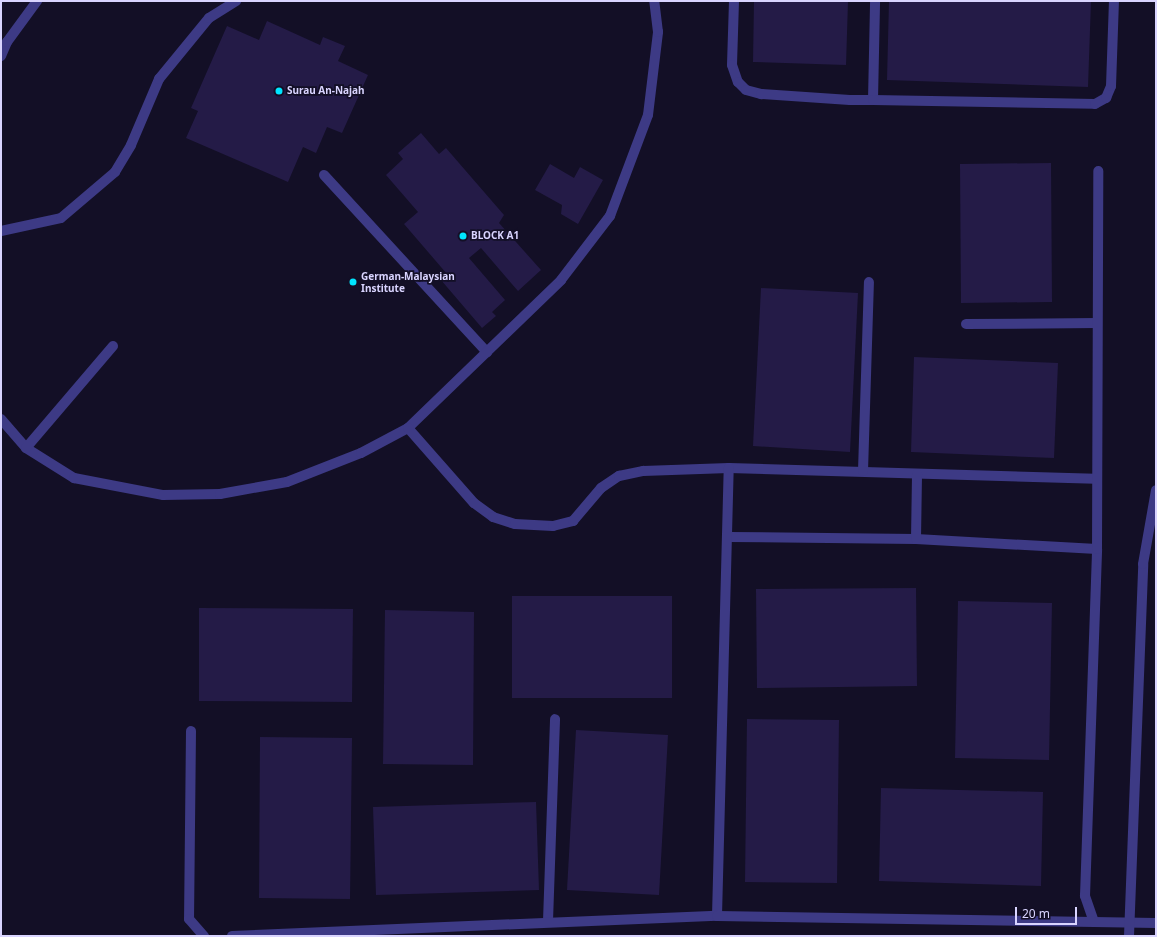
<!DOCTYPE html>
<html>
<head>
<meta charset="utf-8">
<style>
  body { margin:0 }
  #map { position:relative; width:1157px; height:937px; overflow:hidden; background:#130f26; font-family:"Noto Sans",sans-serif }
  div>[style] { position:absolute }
  .building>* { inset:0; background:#241b47 }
  .minor>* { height:10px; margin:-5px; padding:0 5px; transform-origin:5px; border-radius:5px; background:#3d3a85 }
  .dots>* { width:11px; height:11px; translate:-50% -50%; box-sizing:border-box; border:2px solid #130f26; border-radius:50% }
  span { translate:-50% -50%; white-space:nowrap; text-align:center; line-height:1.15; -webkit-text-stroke:3.5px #130f26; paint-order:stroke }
  .poi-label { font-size:10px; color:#d9d4ff; font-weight:700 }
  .left { translate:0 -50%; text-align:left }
  .frame { position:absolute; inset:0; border:2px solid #d9d4ff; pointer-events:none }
  .scale { position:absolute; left:1015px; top:907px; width:62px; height:18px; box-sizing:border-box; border:2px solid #d9d4ff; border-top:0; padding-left:5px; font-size:12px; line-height:14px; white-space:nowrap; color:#d9d4ff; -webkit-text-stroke:3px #130f26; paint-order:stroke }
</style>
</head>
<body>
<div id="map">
  <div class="building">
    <i style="clip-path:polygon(754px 1px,848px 1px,846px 65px,753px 62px)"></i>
    <i style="clip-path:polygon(889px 1px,1091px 1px,1088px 87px,887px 80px)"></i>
    <i style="clip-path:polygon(267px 21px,320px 45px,323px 37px,345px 46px,338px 61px,368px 75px,342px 133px,327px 127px,316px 153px,303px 147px,288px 182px,186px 138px,198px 111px,191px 108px,227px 26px,259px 40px)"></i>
    <i style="clip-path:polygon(421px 133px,439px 154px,446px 148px,504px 215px,499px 223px,541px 270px,518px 291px,481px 248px,469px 258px,505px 300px,492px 312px,496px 316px,482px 328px,441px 280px,447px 274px,404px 224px,418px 212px,386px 175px,403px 159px,398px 153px)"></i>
    <i style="clip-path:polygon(1051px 163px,1052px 302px,961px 303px,960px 164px)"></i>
    <i style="clip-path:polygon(550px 164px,574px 178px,580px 167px,603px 180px,578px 224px,561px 214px,562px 205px,535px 190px)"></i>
    <i style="clip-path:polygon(761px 288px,858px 293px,850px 452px,753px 446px)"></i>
    <i style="clip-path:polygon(914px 357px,1058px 363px,1054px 458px,911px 452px)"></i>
    <i style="clip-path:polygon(916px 588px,917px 686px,757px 688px,756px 589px)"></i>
    <i style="clip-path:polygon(512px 596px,672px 596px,672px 698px,512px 698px)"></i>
    <i style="clip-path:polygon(958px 601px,1052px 603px,1049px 760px,955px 758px)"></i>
    <i style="clip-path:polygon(199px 608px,353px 609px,352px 702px,199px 701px)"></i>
    <i style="clip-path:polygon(385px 610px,474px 612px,473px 765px,383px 764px)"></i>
    <i style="clip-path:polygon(747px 719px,839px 720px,837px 883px,745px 882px)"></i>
    <i style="clip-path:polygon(576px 730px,668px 735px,659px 895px,567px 890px)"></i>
    <i style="clip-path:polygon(260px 737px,352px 738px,350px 899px,259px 898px)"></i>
    <i style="clip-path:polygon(881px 788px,1043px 792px,1041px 886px,879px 881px)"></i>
    <i style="clip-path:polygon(536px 802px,539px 890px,376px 895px,373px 807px)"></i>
  </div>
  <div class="minor">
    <i style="left:734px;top:1px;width:64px;rotate:91.8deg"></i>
    <i style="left:732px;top:65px;width:18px;rotate:71deg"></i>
    <i style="left:738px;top:82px;width:11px;rotate:45deg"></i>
    <i style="left:746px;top:90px;width:16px;rotate:15deg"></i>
    <i style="left:761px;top:94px;width:89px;rotate:3.9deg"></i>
    <i style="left:850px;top:100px;width:23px"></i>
    <i style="left:873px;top:100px;width:99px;rotate:-88.8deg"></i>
    <i style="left:1px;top:56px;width:15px;rotate:-67deg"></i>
    <i style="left:7px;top:42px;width:51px;rotate:-53.8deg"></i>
    <i style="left:873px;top:100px;width:222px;rotate:1deg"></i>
    <i style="left:1095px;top:104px;width:13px;rotate:-29deg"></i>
    <i style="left:1106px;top:98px;width:13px;rotate:-67deg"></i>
    <i style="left:1111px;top:86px;width:85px;rotate:-88deg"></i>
    <i style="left:324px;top:175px;width:241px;rotate:47.4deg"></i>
    <i style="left:1px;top:231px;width:61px;rotate:-12.2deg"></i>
    <i style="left:61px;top:218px;width:71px;rotate:-40.4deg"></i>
    <i style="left:115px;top:172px;width:31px;rotate:-59deg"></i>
    <i style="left:131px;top:145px;width:72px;rotate:-67deg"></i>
    <i style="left:159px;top:79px;width:79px;rotate:-50.7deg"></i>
    <i style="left:209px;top:18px;width:32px;rotate:-32deg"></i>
    <i style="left:966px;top:324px;width:131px;rotate:-0.4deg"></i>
    <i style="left:1px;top:419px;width:38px;rotate:49deg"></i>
    <i style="left:26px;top:448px;width:57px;rotate:32deg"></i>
    <i style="left:74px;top:478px;width:91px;rotate:10.8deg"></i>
    <i style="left:163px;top:495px;width:57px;rotate:-1deg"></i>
    <i style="left:220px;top:494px;width:68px;rotate:-10.2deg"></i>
    <i style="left:287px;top:482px;width:79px;rotate:-21.4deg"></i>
    <i style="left:361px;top:453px;width:53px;rotate:-28deg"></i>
    <i style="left:408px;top:428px;width:213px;rotate:-44deg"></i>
    <i style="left:561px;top:280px;width:81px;rotate:-52.6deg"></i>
    <i style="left:610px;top:216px;width:108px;rotate:-69.4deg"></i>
    <i style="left:648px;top:115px;width:84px;rotate:-83.1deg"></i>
    <i style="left:658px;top:32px;width:31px;rotate:-97deg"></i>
    <i style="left:408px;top:428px;width:100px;rotate:48.7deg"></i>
    <i style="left:474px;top:503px;width:24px;rotate:36deg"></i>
    <i style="left:493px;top:517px;width:23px;rotate:18deg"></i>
    <i style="left:515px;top:524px;width:38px;rotate:3deg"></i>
    <i style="left:553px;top:526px;width:21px;rotate:-14deg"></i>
    <i style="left:573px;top:521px;width:43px;rotate:-49.7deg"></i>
    <i style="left:601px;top:488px;width:22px;rotate:-34deg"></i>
    <i style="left:619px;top:476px;width:25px;rotate:-12deg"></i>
    <i style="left:643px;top:471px;width:86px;rotate:-2deg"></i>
    <i style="left:729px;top:468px;width:366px;rotate:1.7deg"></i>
    <i style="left:26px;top:448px;width:134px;rotate:-49.5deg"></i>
    <i style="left:863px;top:471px;width:189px;rotate:-88.2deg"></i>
    <i style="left:729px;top:537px;width:187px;rotate:0.6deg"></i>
    <i style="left:916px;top:539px;width:181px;rotate:3.2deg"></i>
    <i style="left:916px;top:539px;width:65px;rotate:-89.1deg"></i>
    <i style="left:191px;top:731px;width:188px;rotate:90.6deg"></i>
    <i style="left:189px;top:919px;width:23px;rotate:49deg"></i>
    <i style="left:717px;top:916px;width:448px;rotate:-88.5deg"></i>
    <i style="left:548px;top:921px;width:202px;rotate:-88deg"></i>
    <i style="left:1094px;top:922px;width:28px;rotate:-109deg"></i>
    <i style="left:1085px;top:896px;width:347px;rotate:-88deg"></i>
    <i style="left:1097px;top:549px;width:378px;rotate:-89.8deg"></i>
    <i style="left:232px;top:936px;width:485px;rotate:-2.4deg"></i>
    <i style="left:717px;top:916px;width:439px;rotate:0.9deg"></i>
    <i style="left:1129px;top:936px;width:372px;rotate:-87.8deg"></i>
    <i style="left:1143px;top:564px;width:75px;rotate:-80deg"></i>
  </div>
  <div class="dots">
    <i style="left:279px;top:91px;background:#00e5ff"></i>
    <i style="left:463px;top:236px;background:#00e5ff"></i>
    <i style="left:353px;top:282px;background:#00e5ff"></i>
  </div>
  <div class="poi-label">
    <span class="left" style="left:287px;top:91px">Surau An-Najah</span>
    <span class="left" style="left:471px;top:236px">BLOCK A1</span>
    <span class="left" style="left:361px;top:282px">German-Malaysian<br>Institute</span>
  </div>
  <div class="frame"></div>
  <div class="scale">20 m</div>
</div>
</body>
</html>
